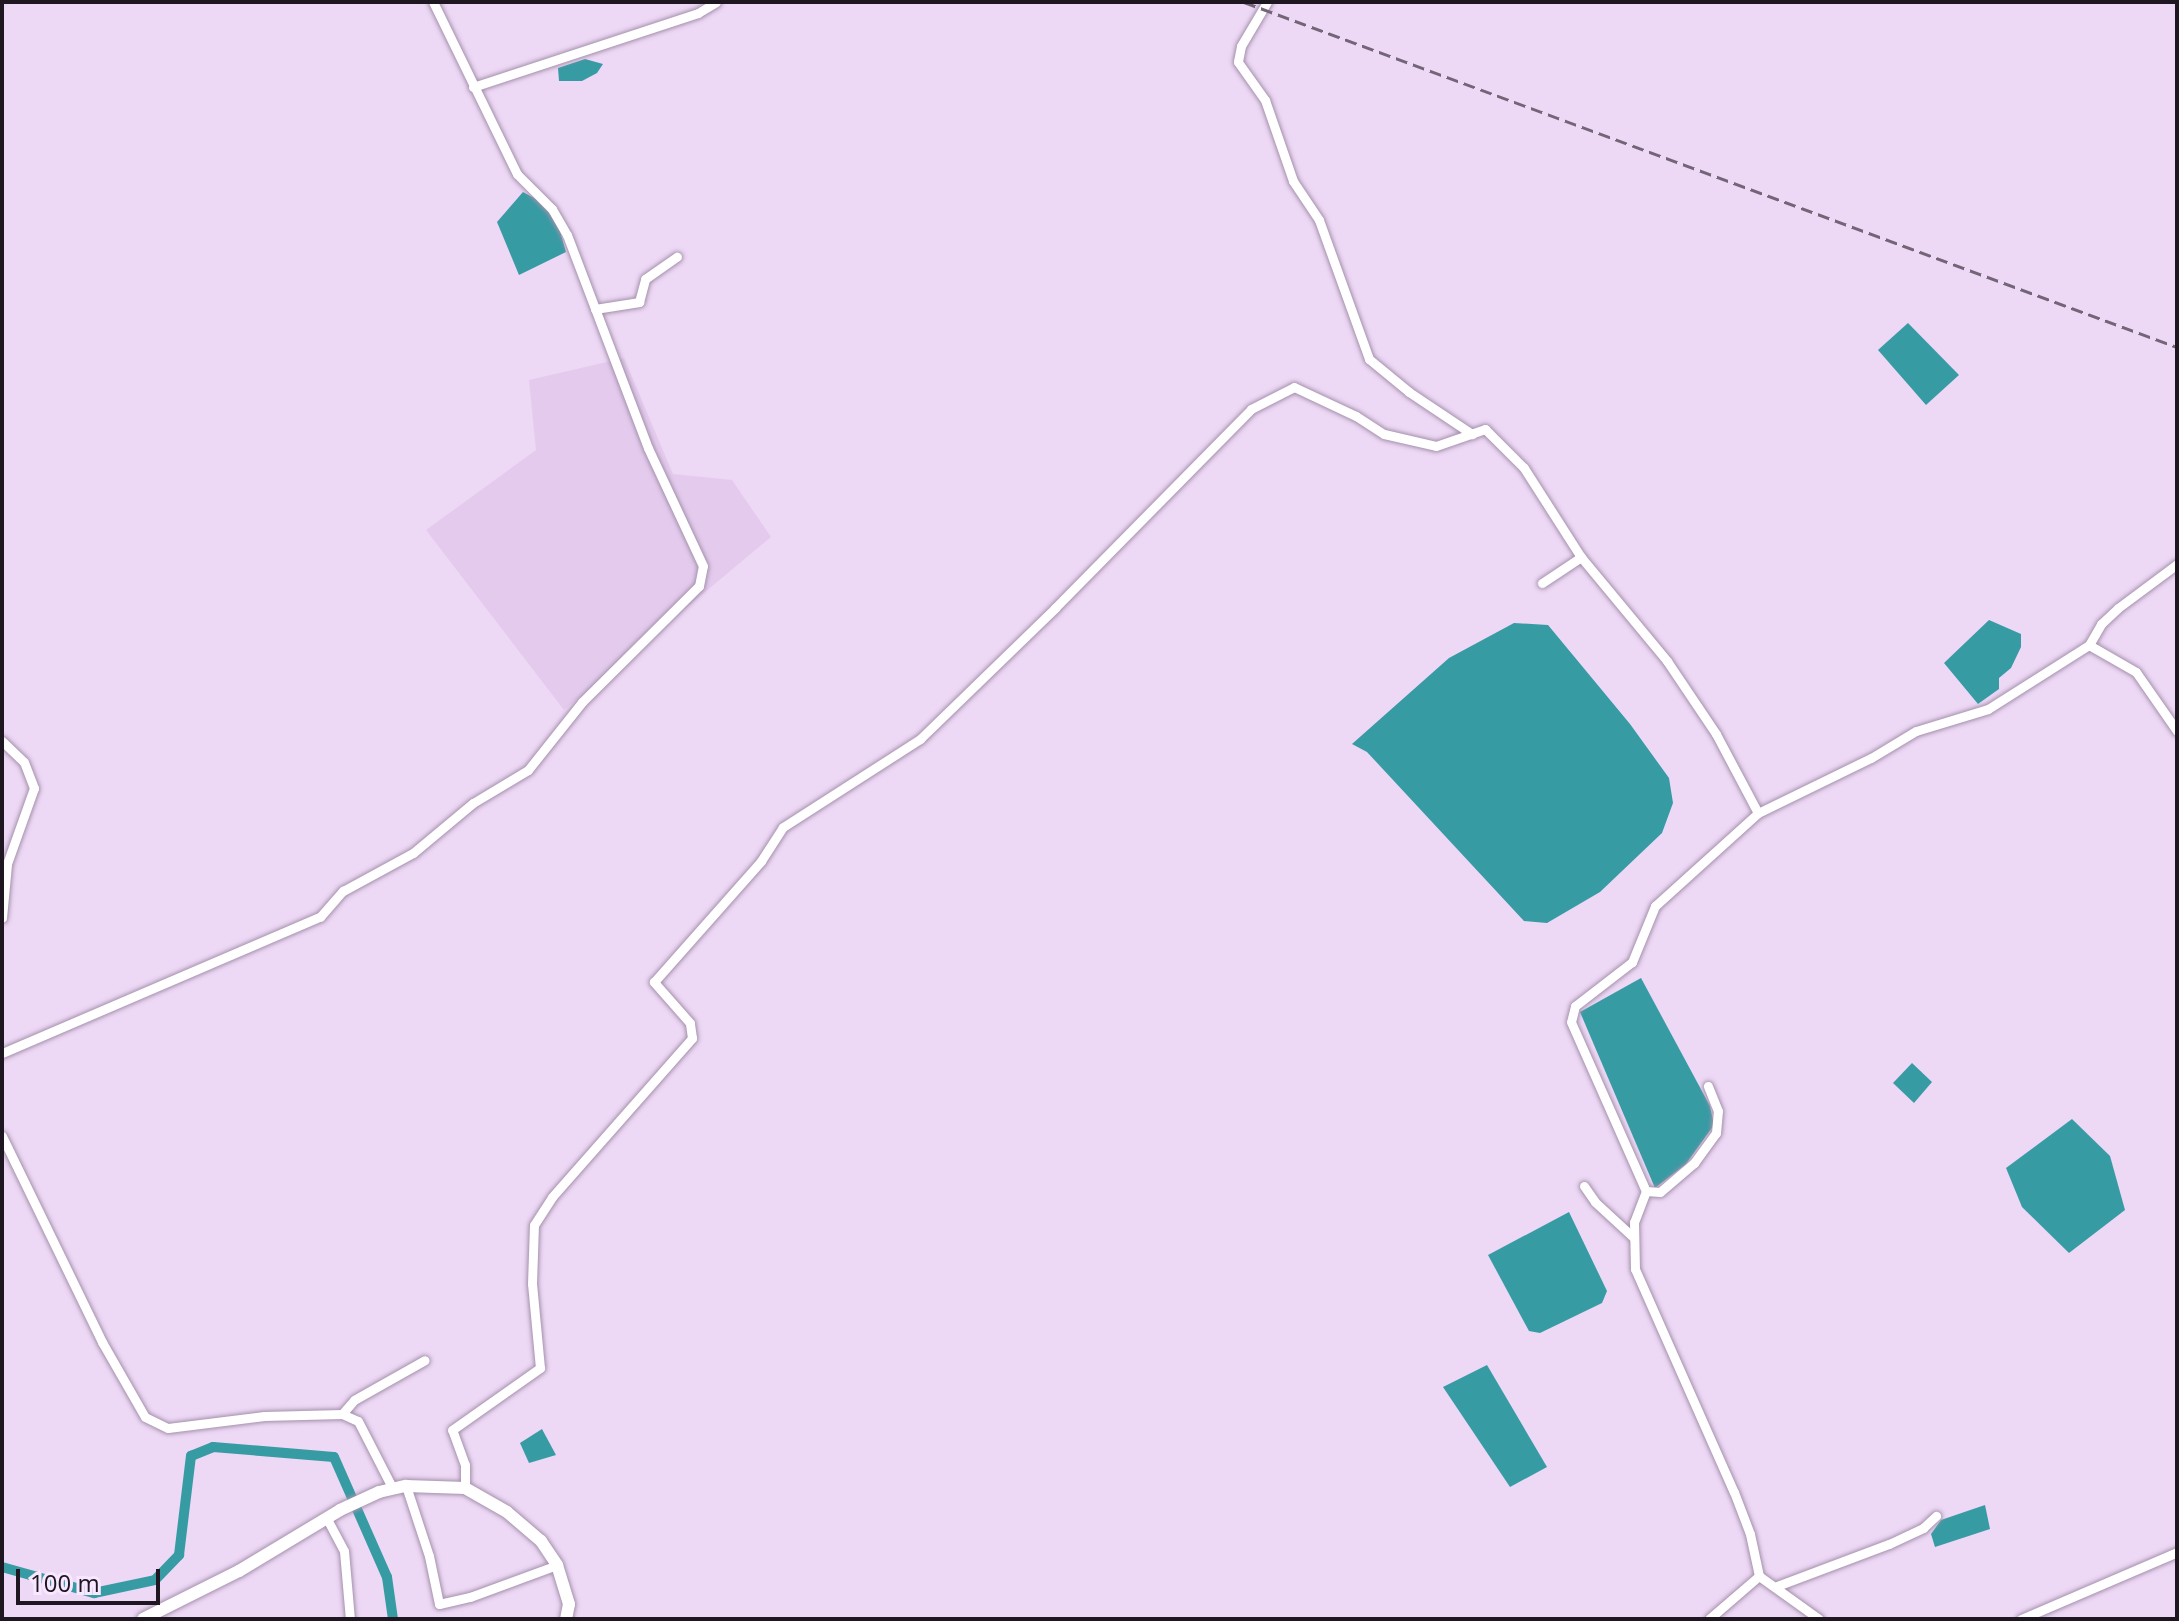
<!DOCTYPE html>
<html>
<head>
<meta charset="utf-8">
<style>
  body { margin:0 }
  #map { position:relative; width:2179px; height:1621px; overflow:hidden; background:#edd8f5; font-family:"Open Sans",sans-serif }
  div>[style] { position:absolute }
  .built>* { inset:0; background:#e4cbee }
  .water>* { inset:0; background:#379ba4 }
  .canal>* { height:10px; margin:-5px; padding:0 5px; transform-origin:5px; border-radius:5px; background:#379ba4 }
  .roads { filter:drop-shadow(0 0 2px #a491ac) drop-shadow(0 0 2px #a491ac) }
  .street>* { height:9px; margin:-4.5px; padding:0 4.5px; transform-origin:4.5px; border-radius:4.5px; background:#fff }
  .secondary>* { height:12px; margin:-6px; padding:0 6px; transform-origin:6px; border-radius:6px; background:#fff }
  .rail>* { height:3px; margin-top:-1.5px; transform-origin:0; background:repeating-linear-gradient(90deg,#736577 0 12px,transparent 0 18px) }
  span { translate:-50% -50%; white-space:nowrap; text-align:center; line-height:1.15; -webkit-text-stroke:7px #f8e7ff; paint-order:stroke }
  .frame { position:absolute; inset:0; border:4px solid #1e1620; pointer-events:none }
  .scale { position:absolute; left:16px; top:1569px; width:144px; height:36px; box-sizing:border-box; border:4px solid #1e1620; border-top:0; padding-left:10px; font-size:24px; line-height:28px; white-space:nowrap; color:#1e1620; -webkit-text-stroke:6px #f8e7ff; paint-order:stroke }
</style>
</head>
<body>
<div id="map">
  <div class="built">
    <i style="clip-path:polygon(624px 358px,673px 474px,732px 480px,771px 537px,564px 710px,426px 530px,536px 450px,529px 380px)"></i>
  </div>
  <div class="water">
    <i style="clip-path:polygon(585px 59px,603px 64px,597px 73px,582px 81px,559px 81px,558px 68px)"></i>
    <i style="clip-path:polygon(523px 192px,540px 201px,558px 224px,566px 252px,519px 275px,497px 222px)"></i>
    <i style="clip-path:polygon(1908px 323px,1959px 375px,1926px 405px,1878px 350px)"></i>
    <i style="clip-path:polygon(1989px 620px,2021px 634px,2021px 647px,2011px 668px,1999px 678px,1999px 689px,1978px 704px,1944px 663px)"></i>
    <i style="clip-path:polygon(1514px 623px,1548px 625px,1630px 724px,1669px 778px,1673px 803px,1662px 833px,1600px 892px,1547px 923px,1524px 921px,1367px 752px,1352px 744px,1449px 658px)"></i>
    <i style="clip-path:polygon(1641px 978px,1710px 1106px,1714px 1125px,1686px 1164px,1655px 1188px,1580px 1012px)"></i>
    <i style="clip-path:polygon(1912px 1063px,1932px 1082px,1914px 1103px,1893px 1083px)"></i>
    <i style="clip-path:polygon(2072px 1119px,2110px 1156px,2125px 1210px,2069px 1253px,2022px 1207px,2006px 1168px)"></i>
    <i style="clip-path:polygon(1569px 1212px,1607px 1291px,1602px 1303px,1540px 1333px,1529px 1331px,1488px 1255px)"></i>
    <i style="clip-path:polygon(1487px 1365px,1547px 1467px,1510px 1487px,1443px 1387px)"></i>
    <i style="clip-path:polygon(542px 1429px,556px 1455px,529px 1463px,520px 1443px)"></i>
    <i style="clip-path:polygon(1985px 1505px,1990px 1529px,1935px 1547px,1931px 1534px,1941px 1520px)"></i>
  </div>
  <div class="canal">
    <i style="left:2px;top:1567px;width:96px;rotate:15.8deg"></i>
    <i style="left:94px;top:1593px;width:62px;rotate:-12deg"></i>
    <i style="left:155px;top:1580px;width:35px;rotate:-46deg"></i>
    <i style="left:179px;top:1555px;width:100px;rotate:-83.1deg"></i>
    <i style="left:191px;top:1456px;width:24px;rotate:-22deg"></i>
    <i style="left:213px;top:1447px;width:121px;rotate:4.7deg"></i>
    <i style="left:334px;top:1457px;width:131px;rotate:66.2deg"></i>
    <i style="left:387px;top:1577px;width:42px;rotate:81.9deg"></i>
  </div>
  <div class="roads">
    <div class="street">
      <i style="left:1267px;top:2px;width:51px;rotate:120.6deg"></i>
      <i style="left:1241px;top:46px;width:16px;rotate:101deg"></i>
      <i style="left:1238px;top:62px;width:47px;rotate:54.6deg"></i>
      <i style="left:1265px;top:100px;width:86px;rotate:70.9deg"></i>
      <i style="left:1293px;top:181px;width:47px;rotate:56.3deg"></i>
      <i style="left:1319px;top:220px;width:148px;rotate:70.2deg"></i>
      <i style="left:1369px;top:359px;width:52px;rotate:39.5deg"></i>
      <i style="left:1409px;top:392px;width:76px;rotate:33.7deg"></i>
      <i style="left:473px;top:87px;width:237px;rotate:-18.2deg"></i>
      <i style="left:698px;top:13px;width:21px;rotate:-31deg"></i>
      <i style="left:595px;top:309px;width:45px;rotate:-9deg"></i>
      <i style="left:639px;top:302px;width:24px;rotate:-75deg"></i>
      <i style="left:645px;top:279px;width:39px;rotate:-35deg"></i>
      <i style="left:1542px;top:583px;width:47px;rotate:-33.7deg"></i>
      <i style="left:2089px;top:645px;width:24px;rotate:-60deg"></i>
      <i style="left:2101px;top:624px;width:23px;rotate:-43deg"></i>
      <i style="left:2118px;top:608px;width:74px;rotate:-36.7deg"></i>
      <i style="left:2px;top:741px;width:30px;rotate:44deg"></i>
      <i style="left:24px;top:762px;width:28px;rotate:69deg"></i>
      <i style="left:34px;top:788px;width:81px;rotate:109.6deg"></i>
      <i style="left:7px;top:864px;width:54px;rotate:95.3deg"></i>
      <i style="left:1758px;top:813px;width:126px;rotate:-26deg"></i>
      <i style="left:1871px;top:758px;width:52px;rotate:-31deg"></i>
      <i style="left:1916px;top:731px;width:75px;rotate:-17deg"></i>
      <i style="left:1988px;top:709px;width:120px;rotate:-32.4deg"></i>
      <i style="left:2089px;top:645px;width:54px;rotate:29.9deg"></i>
      <i style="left:2136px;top:672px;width:72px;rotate:55.2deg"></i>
      <i style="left:2px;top:1053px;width:346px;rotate:-23.2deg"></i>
      <i style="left:320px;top:917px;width:35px;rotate:-49deg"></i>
      <i style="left:343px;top:891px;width:80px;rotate:-28.5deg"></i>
      <i style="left:413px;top:853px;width:78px;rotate:-39.8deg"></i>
      <i style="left:473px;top:803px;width:64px;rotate:-31deg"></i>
      <i style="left:528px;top:770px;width:87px;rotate:-51.5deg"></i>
      <i style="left:582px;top:702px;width:165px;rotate:-44.8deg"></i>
      <i style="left:699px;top:586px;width:20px;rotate:-79deg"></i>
      <i style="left:703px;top:566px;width:130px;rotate:-115deg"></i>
      <i style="left:648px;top:448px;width:228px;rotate:-110.8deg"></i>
      <i style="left:567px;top:235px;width:30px;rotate:-120deg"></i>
      <i style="left:552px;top:209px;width:49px;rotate:-135deg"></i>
      <i style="left:517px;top:174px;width:191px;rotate:-116deg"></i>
      <i style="left:2px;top:1136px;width:229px;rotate:64.1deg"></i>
      <i style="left:102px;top:1342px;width:86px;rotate:60.2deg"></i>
      <i style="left:145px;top:1417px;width:25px;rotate:26deg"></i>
      <i style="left:168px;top:1428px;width:97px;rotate:-7.1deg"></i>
      <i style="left:264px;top:1416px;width:78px;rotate:-1.5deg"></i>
      <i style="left:342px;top:1414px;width:17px;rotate:24deg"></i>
      <i style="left:358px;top:1421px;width:76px;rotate:62.8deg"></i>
      <i style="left:1584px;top:1186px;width:19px;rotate:55deg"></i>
      <i style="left:1595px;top:1202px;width:52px;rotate:42.6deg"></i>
      <i style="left:1646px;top:1191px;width:14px;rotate:4deg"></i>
      <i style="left:1660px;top:1192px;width:45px;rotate:-40.5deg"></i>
      <i style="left:1694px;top:1163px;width:37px;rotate:-54deg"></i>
      <i style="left:1716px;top:1133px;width:22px;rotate:-85deg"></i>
      <i style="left:1718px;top:1111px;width:27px;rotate:-112deg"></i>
      <i style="left:342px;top:1414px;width:18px;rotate:-49deg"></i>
      <i style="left:354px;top:1400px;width:81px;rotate:-29.4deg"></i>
      <i style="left:406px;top:1486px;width:74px;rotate:71.8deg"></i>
      <i style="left:429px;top:1556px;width:49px;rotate:78.2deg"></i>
      <i style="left:439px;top:1604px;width:32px;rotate:-13deg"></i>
      <i style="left:470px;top:1597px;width:93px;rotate:-20.2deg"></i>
      <i style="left:465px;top:1488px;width:23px;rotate:-90deg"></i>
      <i style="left:465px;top:1465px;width:37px;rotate:-110deg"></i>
      <i style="left:452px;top:1430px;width:108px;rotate:-35.2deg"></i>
      <i style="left:540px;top:1368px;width:84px;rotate:-95.4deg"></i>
      <i style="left:532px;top:1284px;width:59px;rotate:-88.1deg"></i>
      <i style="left:534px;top:1225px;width:33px;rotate:-57deg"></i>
      <i style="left:552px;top:1197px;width:212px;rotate:-48.6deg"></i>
      <i style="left:692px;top:1038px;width:15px;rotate:-98deg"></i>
      <i style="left:690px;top:1023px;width:55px;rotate:-131.3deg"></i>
      <i style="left:654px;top:982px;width:162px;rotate:-48.5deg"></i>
      <i style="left:761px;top:861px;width:40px;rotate:-57.1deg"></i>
      <i style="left:783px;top:827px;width:163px;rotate:-32.7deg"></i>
      <i style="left:920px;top:739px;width:188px;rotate:-44.1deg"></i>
      <i style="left:1055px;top:608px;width:279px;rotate:-45.4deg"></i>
      <i style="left:1251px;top:409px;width:48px;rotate:-27.1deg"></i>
      <i style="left:1294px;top:387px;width:68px;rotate:25.1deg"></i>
      <i style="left:1356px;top:416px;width:33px;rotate:33deg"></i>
      <i style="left:1384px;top:434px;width:53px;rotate:13deg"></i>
      <i style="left:1436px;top:446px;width:52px;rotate:-19.1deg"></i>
      <i style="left:1485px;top:429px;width:55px;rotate:45deg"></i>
      <i style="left:1524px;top:468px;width:106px;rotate:57.4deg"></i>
      <i style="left:1581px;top:557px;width:135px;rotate:50.4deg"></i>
      <i style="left:1667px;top:661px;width:88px;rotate:56.1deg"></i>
      <i style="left:1716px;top:734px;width:89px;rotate:62deg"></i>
      <i style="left:1758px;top:813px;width:139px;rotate:137.9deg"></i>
      <i style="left:1655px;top:906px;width:61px;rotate:112.3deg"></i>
      <i style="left:1632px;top:962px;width:72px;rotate:142.3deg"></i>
      <i style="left:1575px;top:1006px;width:16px;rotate:104deg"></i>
      <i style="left:1571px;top:1022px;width:185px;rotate:66.1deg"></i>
      <i style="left:1646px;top:1191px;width:33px;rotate:111deg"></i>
      <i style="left:1634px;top:1222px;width:47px;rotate:88.8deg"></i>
      <i style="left:1635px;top:1269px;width:244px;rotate:66.1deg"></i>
      <i style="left:1734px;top:1492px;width:45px;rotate:69.1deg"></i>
      <i style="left:1750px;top:1534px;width:43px;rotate:77.9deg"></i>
      <i style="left:326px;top:1517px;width:38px;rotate:62deg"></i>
      <i style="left:344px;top:1551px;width:68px;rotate:85deg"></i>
      <i style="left:1777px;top:1586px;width:120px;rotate:-20.6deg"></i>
      <i style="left:1889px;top:1544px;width:38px;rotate:-25deg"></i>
      <i style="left:1923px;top:1528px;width:18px;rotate:-43deg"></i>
      <i style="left:1709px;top:1619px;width:66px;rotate:-40.7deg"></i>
      <i style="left:1759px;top:1576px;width:74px;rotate:35.6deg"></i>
      <i style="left:2021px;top:1619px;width:170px;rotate:-23.2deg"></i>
    </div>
    <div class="secondary">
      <i style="left:143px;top:1619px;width:107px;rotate:-26.6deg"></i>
      <i style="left:239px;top:1571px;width:118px;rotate:-31.1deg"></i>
      <i style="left:340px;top:1510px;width:43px;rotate:-24.8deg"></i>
      <i style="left:379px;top:1492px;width:28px;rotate:-13deg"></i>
      <i style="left:406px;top:1486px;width:59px;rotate:1.9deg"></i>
      <i style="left:465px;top:1488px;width:48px;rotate:29.7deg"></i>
      <i style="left:507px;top:1512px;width:45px;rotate:40.5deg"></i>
      <i style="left:541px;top:1541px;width:29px;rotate:56deg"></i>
      <i style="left:557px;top:1565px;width:41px;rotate:72.9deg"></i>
      <i style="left:569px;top:1604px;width:15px;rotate:101deg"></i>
    </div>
  </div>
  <div class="rail">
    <i style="left:1244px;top:2px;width:995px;rotate:20.29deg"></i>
  </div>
  <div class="frame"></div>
  <div class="scale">100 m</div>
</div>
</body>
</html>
